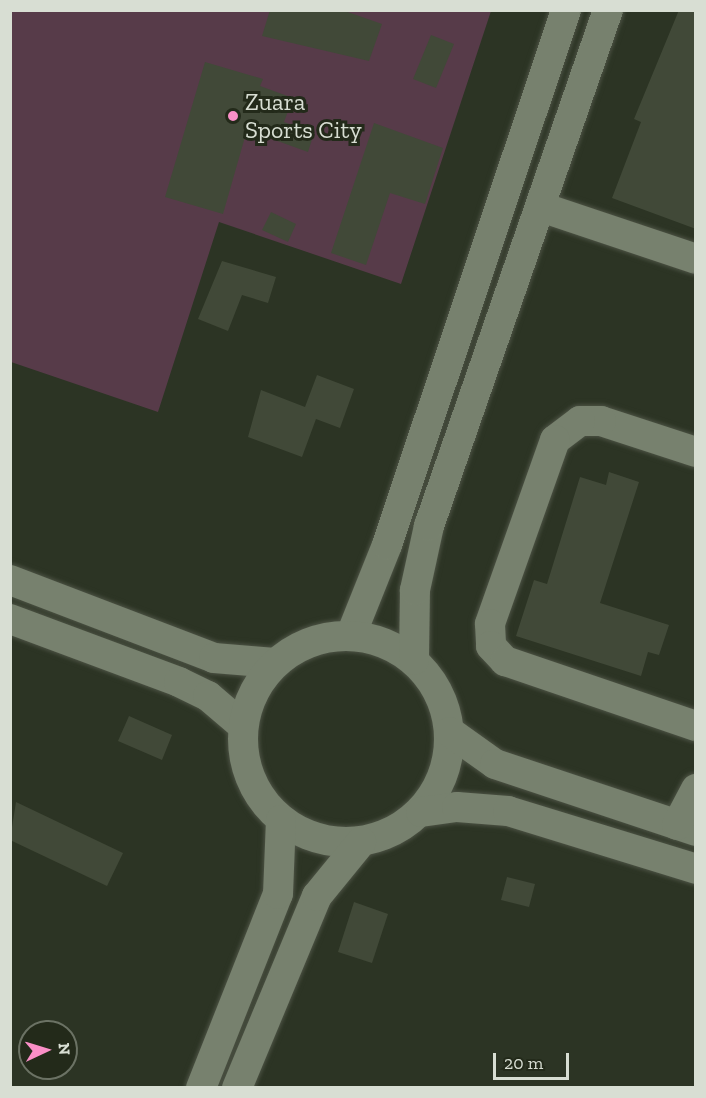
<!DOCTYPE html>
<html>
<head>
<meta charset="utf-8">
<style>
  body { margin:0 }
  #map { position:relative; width:706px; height:1098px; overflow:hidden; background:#2c3424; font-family:"Zilla Slab",serif }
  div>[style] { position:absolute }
  .green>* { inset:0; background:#573b49 }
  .building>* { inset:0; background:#414938 }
  .roads { filter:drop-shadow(0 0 2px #4c5244) drop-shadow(0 0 2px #4c5244) }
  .minor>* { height:30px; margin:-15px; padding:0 15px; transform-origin:15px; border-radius:15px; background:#77816e }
  .minor>.ring { margin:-15px; padding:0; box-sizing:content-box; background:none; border:30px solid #77816e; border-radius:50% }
  .dots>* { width:16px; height:16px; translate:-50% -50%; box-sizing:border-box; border:3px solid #232a1a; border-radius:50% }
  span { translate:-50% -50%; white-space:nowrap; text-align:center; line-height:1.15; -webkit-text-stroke:6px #232a1a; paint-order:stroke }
  .poi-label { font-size:24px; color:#d8ded3 }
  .left { translate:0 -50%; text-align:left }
  .frame { position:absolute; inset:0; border:12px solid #d8ded3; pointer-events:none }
  .north { position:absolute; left:18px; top:1020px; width:60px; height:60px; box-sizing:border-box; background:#232a1a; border:2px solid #6b7264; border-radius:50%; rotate:86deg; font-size:16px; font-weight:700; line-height:24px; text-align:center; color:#d8ded3 }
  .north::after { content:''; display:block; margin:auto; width:21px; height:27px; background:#fa8fc7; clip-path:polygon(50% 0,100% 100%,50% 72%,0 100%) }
  .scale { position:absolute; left:493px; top:1053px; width:76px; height:27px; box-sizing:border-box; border:3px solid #d8ded3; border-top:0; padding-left:8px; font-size:18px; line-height:21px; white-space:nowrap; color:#d8ded3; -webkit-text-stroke:4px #232a1a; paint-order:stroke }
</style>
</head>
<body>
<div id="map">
  <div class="green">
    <i style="clip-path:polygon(11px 11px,491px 11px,401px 284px,219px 222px,158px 412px,11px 362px)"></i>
  </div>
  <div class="building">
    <i style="clip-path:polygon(270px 10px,342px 10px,382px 24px,369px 61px,262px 36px)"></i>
    <i style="clip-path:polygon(679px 10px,696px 10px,696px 229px,612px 198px,641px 122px,634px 119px)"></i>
    <i style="clip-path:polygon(431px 35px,454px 44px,436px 88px,413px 79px)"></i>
    <i style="clip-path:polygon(205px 62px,263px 79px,260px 86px,293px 98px,284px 122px,314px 133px,308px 152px,247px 130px,223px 214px,165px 197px)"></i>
    <i style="clip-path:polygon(374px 123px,443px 148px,425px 204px,390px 193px,366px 265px,331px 253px)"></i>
    <i style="clip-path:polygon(271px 212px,296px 224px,288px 242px,262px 230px)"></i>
    <i style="clip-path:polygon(222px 261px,276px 277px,268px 303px,242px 295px,228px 331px,198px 319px)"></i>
    <i style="clip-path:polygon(317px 375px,354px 389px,340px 428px,316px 419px,302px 457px,248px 437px,261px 390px,305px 407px)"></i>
    <i style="clip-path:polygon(609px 472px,639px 482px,600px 603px,669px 625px,659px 655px,648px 652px,641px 676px,516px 636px,534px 580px,547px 584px,580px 477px,606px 485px)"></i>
    <i style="clip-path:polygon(129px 716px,172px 735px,162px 760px,118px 741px)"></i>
    <i style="clip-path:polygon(16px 802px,123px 853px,107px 886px,10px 840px)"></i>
    <i style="clip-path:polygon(507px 877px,535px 884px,529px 907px,501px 900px)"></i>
    <i style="clip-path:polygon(354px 902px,388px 914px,372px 963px,338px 952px)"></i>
  </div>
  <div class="roads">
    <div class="minor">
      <i style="left:541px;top:207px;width:163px;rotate:18.5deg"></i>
      <i style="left:696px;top:452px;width:100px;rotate:-161.9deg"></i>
      <i style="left:601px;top:421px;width:21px;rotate:180deg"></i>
      <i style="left:580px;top:421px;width:31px;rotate:143deg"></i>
      <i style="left:555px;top:440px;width:195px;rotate:109.5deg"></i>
      <i style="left:490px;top:624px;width:22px;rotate:87deg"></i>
      <i style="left:491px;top:646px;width:21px;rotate:47deg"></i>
      <i style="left:505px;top:661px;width:202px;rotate:18.8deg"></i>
      <i style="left:10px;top:580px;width:218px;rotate:20.9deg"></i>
      <i style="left:214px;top:658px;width:61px;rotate:4.7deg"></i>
      <i style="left:10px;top:619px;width:180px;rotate:20.4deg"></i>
      <i style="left:179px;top:682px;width:32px;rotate:26deg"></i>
      <i style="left:208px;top:696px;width:46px;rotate:40.6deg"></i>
      <i style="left:351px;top:635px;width:97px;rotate:-68.2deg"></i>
      <i style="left:387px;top:545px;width:564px;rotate:-71.5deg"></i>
      <i class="ring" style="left:243px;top:636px;width:176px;height:176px"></i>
      <i style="left:414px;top:660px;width:70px;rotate:-89.2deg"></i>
      <i style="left:415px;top:590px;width:66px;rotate:-77.7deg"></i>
      <i style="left:429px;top:526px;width:546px;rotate:-70.87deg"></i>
      <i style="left:450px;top:732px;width:55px;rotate:35.4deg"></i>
      <i style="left:495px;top:764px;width:212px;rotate:18.4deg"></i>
      <i style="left:421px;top:812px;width:36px;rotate:-8deg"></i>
      <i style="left:457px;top:807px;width:51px;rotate:4.5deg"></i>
      <i style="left:508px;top:811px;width:197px;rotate:17.1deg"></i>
      <i style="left:677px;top:825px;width:41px;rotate:-62.2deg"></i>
      <i style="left:201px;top:1088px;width:209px;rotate:-68.4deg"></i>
      <i style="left:278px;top:894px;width:74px;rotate:-87.7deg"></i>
      <i style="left:237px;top:1088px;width:208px;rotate:-67.4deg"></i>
      <i style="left:317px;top:896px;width:70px;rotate:-50.8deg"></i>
    </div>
  </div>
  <div class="dots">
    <i style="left:233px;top:116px;background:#fa8fc7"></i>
  </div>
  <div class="poi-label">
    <span class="left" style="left:245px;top:116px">Zuara<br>Sports City</span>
  </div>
  <div class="frame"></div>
  <div class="north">N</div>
  <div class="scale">20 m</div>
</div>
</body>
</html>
